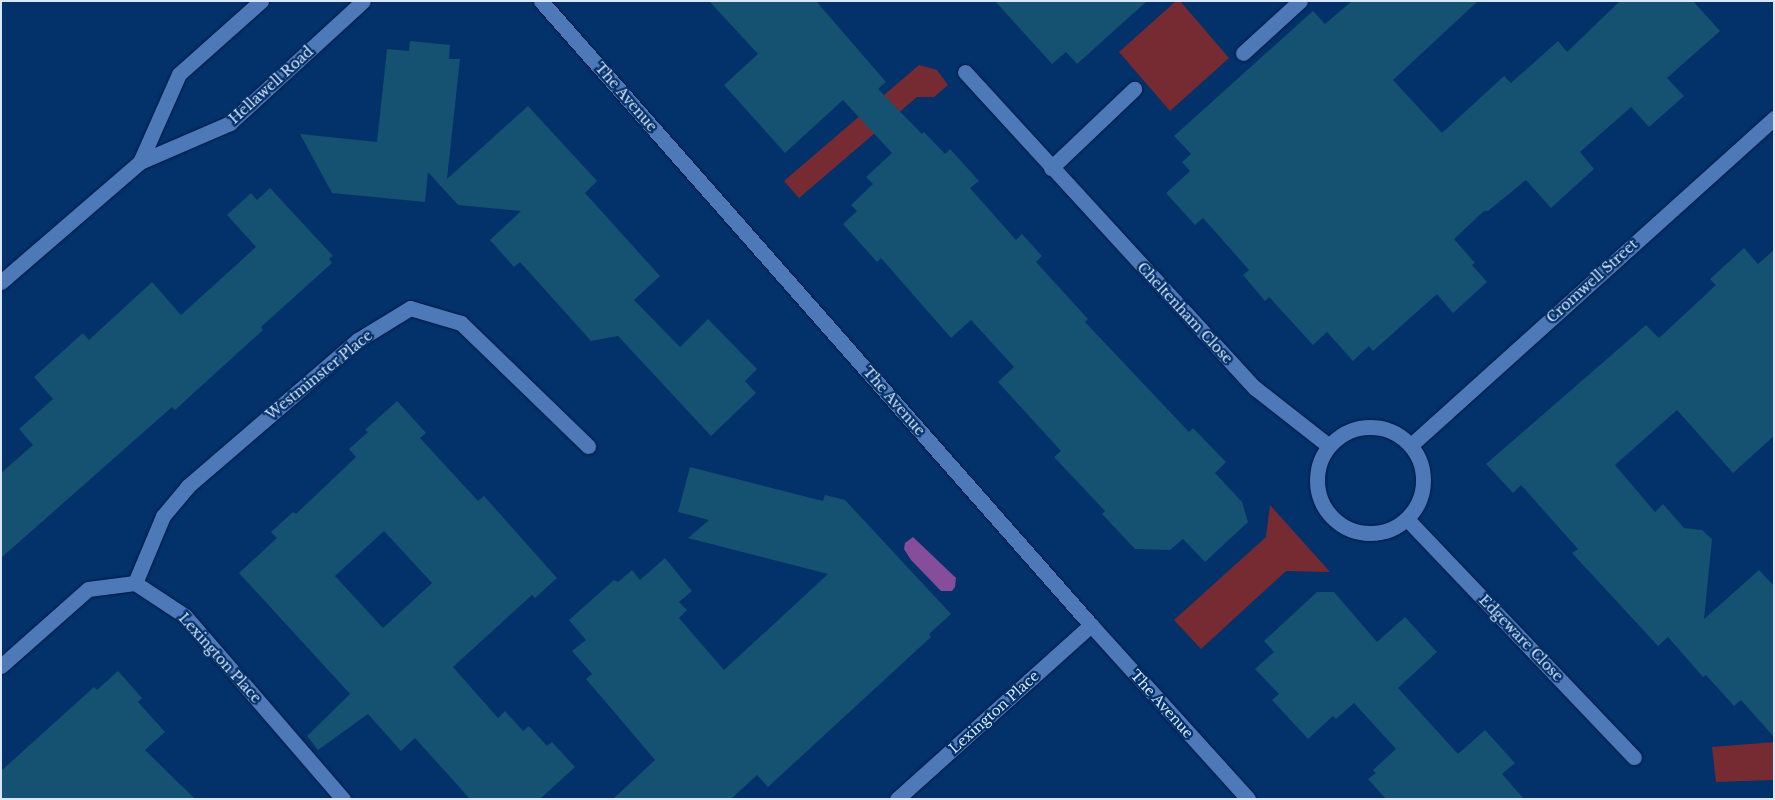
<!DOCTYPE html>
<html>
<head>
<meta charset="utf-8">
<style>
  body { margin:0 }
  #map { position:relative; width:1775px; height:800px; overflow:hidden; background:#033169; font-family:"Libre Baskerville",serif }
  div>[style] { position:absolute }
  .green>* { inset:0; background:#762b33 }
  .water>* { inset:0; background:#864d9a }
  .building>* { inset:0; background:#155170 }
  .roads { filter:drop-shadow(0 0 1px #001842) drop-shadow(0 0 1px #001842) }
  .street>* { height:15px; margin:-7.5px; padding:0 7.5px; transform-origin:7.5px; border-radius:7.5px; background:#4d79b8 }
  .street>.ring { margin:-7.5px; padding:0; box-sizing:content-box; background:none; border:15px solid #4d79b8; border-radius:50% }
  .secondary>* { height:15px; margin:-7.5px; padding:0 7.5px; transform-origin:7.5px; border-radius:7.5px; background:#4d79b8 }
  span { translate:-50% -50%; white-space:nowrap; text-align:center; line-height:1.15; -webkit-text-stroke:4.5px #033169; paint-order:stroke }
  .street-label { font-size:14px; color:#d8e7fc }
  .frame { position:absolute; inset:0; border:2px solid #d8e7fc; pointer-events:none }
</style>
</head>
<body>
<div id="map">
  <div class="green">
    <i style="clip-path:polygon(1176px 1px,1180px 1px,1229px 58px,1170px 111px,1119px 52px)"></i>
    <i style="clip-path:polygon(919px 65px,937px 70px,948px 85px,934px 97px,917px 97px,799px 198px,784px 181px)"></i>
    <i style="clip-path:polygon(1270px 505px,1330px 572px,1286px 571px,1201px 649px,1174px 620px,1266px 537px)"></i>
    <i style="clip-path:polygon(1774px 742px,1774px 780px,1716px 782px,1712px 747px)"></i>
  </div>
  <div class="water">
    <i style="clip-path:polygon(913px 537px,956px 578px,955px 587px,952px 591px,941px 591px,911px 560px,904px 549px,905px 543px)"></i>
  </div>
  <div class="building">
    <i style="clip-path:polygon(709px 1px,816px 1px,886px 82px,878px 89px,922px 134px,924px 132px,945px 154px,950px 149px,979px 181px,970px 188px,1016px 240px,1022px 234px,1042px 256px,1036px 262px,1088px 319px,1085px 322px,1189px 432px,1193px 428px,1226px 462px,1215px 473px,1242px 502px,1248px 522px,1205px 562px,1183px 539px,1170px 550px,1135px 549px,1102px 514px,1105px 511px,1054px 457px,1061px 451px,998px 382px,1014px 367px,971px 320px,951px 338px,881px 258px,877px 262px,843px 224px,857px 211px,851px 205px,873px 184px,866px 177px,892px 153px,843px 100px,785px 153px,724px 85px,758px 54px)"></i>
    <i style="clip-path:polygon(995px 1px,1147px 1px,1077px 64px,1066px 52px,1052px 64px)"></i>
    <i style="clip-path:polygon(1352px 1px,1478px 1px,1393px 80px,1442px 133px,1504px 76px,1511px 83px,1558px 41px,1567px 52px,1620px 1px,1693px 1px,1720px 31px,1667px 78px,1684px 96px,1649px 127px,1631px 107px,1580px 152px,1594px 169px,1551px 208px,1526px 180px,1488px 211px,1484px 211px,1454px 239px,1475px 263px,1472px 265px,1487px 282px,1453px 313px,1437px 294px,1373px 351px,1369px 346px,1353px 361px,1327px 332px,1313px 345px,1269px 297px,1265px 301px,1243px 275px,1249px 270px,1203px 218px,1195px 225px,1166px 193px,1190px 171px,1182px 162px,1191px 154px,1174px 136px,1313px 11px,1325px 24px)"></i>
    <i style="clip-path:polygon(410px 41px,450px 45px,449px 59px,460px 59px,447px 179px,528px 106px,597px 181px,585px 193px,660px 276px,634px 300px,680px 347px,708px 319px,757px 369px,745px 381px,756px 393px,711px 436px,618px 336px,591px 341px,520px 262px,514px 267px,490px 240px,521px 211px,458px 205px,428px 172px,425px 202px,332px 193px,300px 134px,377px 142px,387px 49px,409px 51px)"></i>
    <i style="clip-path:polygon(270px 188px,333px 256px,329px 259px,332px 263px,261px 327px,263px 330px,175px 410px,172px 407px,1px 558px,1px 473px,33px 445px,19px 429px,53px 399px,34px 377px,83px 333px,89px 340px,152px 282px,181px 315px,256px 247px,227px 215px,251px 193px,257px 200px)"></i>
    <i style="clip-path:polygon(1744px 248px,1758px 264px,1774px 250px,1774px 436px,1733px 473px,1677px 410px,1615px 465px,1655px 512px,1663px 504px,1684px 528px,1702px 530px,1712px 539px,1704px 619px,1759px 570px,1774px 586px,1774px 737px,1741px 700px,1734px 706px,1706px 675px,1703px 677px,1668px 637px,1658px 646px,1572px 553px,1578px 549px,1521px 485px,1513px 493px,1486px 464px,1646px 325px,1659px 338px,1716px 285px,1710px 279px)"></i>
    <i style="clip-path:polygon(evenodd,397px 401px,426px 433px,420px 438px,478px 501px,484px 496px,557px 578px,535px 598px,532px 595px,453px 667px,498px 718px,505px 711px,523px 731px,529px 726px,547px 746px,552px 742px,575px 767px,540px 799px,470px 799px,415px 738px,401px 751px,368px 714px,318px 750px,307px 736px,350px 694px,239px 573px,277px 538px,271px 532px,293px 512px,296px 514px,356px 457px,349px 449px,368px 432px,365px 430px,397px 401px,384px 531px,432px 583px,383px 628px,335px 576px,384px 531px)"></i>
    <i style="clip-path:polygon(690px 467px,823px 501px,825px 495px,845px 500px,951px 614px,929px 634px,931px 637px,768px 787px,757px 775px,731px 799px,613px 799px,655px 760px,586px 679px,592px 674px,572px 651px,586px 640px,569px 620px,614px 580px,618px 582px,632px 570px,640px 580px,665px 558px,692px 591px,679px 602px,687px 610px,679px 618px,724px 670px,828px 574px,688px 538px,709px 520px,678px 512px)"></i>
    <i style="clip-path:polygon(1317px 592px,1334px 592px,1377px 642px,1405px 617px,1437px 652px,1398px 688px,1458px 754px,1485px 730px,1515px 763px,1502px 774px,1524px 799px,1386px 799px,1368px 779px,1376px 773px,1373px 770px,1396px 749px,1354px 703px,1336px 719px,1333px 716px,1308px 739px,1272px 700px,1279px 694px,1255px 669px,1274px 652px,1264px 641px)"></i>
    <i style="clip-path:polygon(118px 671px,142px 698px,138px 702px,165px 732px,145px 750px,195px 799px,1px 799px,1px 771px,94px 687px,97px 690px)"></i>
  </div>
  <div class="roads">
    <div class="street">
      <i style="left:541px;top:1px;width:832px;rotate:48.61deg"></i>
      <i style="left:1091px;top:625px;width:234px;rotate:47.9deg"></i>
      <i style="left:1243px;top:53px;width:77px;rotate:-42.4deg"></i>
      <i style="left:965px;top:72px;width:429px;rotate:47.5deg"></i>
      <i style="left:1255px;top:388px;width:94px;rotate:38.1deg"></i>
      <i style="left:1051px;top:168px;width:115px;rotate:-43.6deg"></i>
      <i class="ring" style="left:1317px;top:427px;width:91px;height:91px"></i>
      <i style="left:1411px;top:445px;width:489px;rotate:-42deg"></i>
      <i style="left:1407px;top:519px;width:329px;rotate:46.4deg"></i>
      <i style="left:135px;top:583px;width:73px;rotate:-67.3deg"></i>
      <i style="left:163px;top:516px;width:39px;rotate:-50deg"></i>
      <i style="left:188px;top:486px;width:224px;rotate:-40.7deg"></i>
      <i style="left:358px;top:340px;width:61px;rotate:-31.6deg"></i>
      <i style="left:410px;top:308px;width:53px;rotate:16.4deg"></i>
      <i style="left:461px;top:323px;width:177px;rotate:44.1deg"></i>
      <i style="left:1px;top:666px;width:116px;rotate:-41.5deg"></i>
      <i style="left:88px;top:589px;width:47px;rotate:-7.3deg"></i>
      <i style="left:135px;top:583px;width:60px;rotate:33.4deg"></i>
      <i style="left:185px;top:616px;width:242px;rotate:49.2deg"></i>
      <i style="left:897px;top:799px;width:261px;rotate:-41.9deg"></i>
    </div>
    <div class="secondary">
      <i style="left:140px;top:162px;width:96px;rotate:-66.1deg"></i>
      <i style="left:179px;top:74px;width:110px;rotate:-41.7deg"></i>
      <i style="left:1px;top:282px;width:184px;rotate:-40.8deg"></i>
      <i style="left:140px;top:162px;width:98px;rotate:-23.4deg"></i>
      <i style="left:230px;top:123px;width:180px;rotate:-42.5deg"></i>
    </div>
  </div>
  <div class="street-label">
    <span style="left:271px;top:85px;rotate:-42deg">Hellawell Road</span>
    <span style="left:626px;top:97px;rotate:49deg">The Avenue</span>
    <span style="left:1592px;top:281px;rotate:-42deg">Cromwell Street</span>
    <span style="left:1185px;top:313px;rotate:47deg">Cheltenham Close</span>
    <span style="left:319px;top:375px;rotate:-39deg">Westminster Place</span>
    <span style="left:894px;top:401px;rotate:49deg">The Avenue</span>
    <span style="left:1521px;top:638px;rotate:46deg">Edgeware Close</span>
    <span style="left:220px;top:658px;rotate:48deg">Lexington Place</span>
    <span style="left:1162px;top:704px;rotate:48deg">The Avenue</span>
    <span style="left:994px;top:712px;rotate:-42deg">Lexington Place</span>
  </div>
  <div class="frame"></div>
</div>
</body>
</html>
